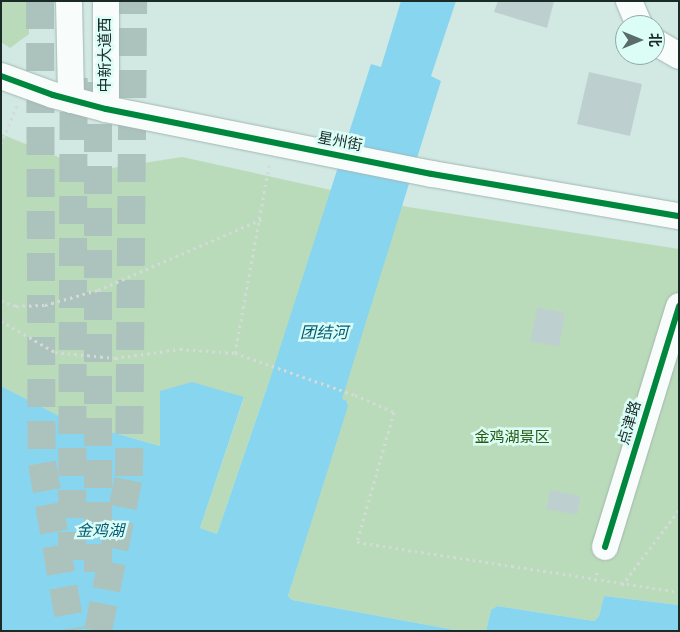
<!DOCTYPE html>
<html>
<head>
<meta charset="utf-8">
<style>
  body { margin:0 }
  #map { position:relative; width:680px; height:632px; overflow:hidden; background:#d1e8e3; font-family:Signika,"Noto Sans SC",sans-serif }
  div>[style] { position:absolute }
  .green>* { inset:0; background:#badbb9 }
  .water>* { inset:0; background:#88d5f0 }
  .building>* { inset:0; background:#bdd0cf }
  .major-tunnel>* { height:28px; margin-top:-14px; transform-origin:0; background:repeating-linear-gradient(90deg,#acc2bd 0 28px,transparent 0 42px) }
  .path>* { height:3px; margin-top:-1.5px; transform-origin:0; background:repeating-linear-gradient(90deg,#d3dad9 0 2.5px,transparent 0 6.5px) }
  .roads { filter:drop-shadow(0 0 1px #a3b6b2) drop-shadow(0 0 1px #a3b6b2) }
  .minor>* { height:26px; margin:-13px; padding:0 13px; transform-origin:13px; border-radius:13px; background:#f8fcfb }
  .cycleway>* { height:6px; margin:-3px; padding:0 3px; transform-origin:3px; border-radius:3px; background:#00873e }
  span { translate:-50% -50%; white-space:nowrap; text-align:center; line-height:1.15; -webkit-text-stroke:5px #dbfdf6; paint-order:stroke }
  .street-label { font-size:15px; color:#192a27 }
  .park-label { font-size:15px; color:#29580f }
  .water-label { font-size:16px; color:#035c77; font-style:italic }
  .frame { position:absolute; inset:0; border:2px solid #192a27; pointer-events:none }
  .north { position:absolute; left:615px; top:15px; width:50px; height:50px; box-sizing:border-box; background:#dbfdf6; border:1px solid #8da9a3; border-radius:50%; rotate:90deg; font-size:14px; font-weight:700; line-height:20px; text-align:center; color:#192a27 }
  .north::after { content:''; display:block; margin:auto; width:18px; height:22px; background:#596c69; clip-path:polygon(50% 0,100% 100%,50% 72%,0 100%) }
</style>
</head>
<body>
<div id="map">
  <div class="green">
    <i style="clip-path:polygon(1px 1px,29px 1px,29px 34px,10px 48px,1px 42px)"></i>
    <i style="clip-path:polygon(1px 134px,93px 171px,182px 157px,408px 207px,679px 249px,679px 605px,604px 596px,599px 616px,594px 621px,497px 606px,491px 610px,486px 631px,460px 631px,292px 600px,288px 596px,348px 402px,271px 376px,217px 534px,200px 528px,244px 398px,160px 446px,65px 419px,1px 386px)"></i>
  </div>
  <div class="water">
    <i style="clip-path:polygon(401px 1px,456px 1px,431px 76px,441px 81px,342px 399px,347px 401px,348px 406px,288px 596px,292px 600px,460px 631px,1px 631px,1px 386px,65px 419px,160px 446px,160px 391px,192px 382px,244px 397px,200px 528px,217px 534px,271px 376px,371px 64px,381px 67px)"></i>
    <i style="clip-path:polygon(604px 596px,679px 605px,679px 631px,486px 631px,491px 610px,497px 606px,594px 621px,599px 616px)"></i>
  </div>
  <div class="building">
    <i style="clip-path:polygon(498px 1px,554px 1px,547px 28px,494px 12px)"></i>
    <i style="clip-path:polygon(589px 72px,642px 84px,630px 136px,577px 124px)"></i>
    <i style="clip-path:polygon(537px 307px,565px 313px,559px 347px,530px 341px)"></i>
    <i style="clip-path:polygon(550px 490px,581px 496px,577px 515px,546px 509px)"></i>
  </div>
  <div class="major-tunnel">
    <i style="left:40px;top:1px;width:462px;rotate:89.8deg"></i>
    <i style="left:42px;top:463px;width:170px;rotate:80.2deg"></i>
    <i style="left:72px;top:560px;width:482px;rotate:-89.8deg"></i>
    <i style="left:98px;top:572px;width:490px;rotate:-90deg"></i>
    <i style="left:98px;top:631px;width:158px;rotate:-78.7deg"></i>
    <i style="left:129px;top:476px;width:475px;rotate:-89.5deg"></i>
  </div>
  <div class="path">
    <i style="left:1px;top:144px;width:42px;rotate:-67.7deg"></i>
    <i style="left:1px;top:301px;width:16px;rotate:18deg"></i>
    <i style="left:16px;top:306px;width:29px;rotate:-2deg"></i>
    <i style="left:45px;top:305px;width:55px;rotate:-15.8deg"></i>
    <i style="left:98px;top:290px;width:179px;rotate:-23.4deg"></i>
    <i style="left:1px;top:321px;width:62px;rotate:29.9deg"></i>
    <i style="left:55px;top:352px;width:60px;rotate:5.7deg"></i>
    <i style="left:115px;top:358px;width:66px;rotate:-7.9deg"></i>
    <i style="left:180px;top:349px;width:55px;rotate:4.2deg"></i>
    <i style="left:235px;top:353px;width:127px;rotate:19.3deg"></i>
    <i style="left:355px;top:395px;width:43px;rotate:23.6deg"></i>
    <i style="left:394px;top:412px;width:135px;rotate:105.9deg"></i>
    <i style="left:357px;top:542px;width:326px;rotate:8.8deg"></i>
    <i style="left:235px;top:353px;width:191px;rotate:-79.7deg"></i>
    <i style="left:595px;top:581px;width:12px;rotate:-76deg"></i>
    <i style="left:622px;top:585px;width:94px;rotate:-52.8deg"></i>
  </div>
  <div class="roads">
    <div class="minor">
      <i style="left:69px;top:1px;width:99px;rotate:88.8deg"></i>
      <i style="left:106px;top:1px;width:108px;rotate:90deg"></i>
      <i style="left:629px;top:1px;width:26px;rotate:67deg"></i>
      <i style="left:655px;top:42px;width:28px;rotate:30deg"></i>
      <i style="left:1px;top:76px;width:55px;rotate:20.1deg"></i>
      <i style="left:53px;top:95px;width:55px;rotate:14.8deg"></i>
      <i style="left:106px;top:109px;width:332px;rotate:11.3deg"></i>
      <i style="left:432px;top:174px;width:251px;rotate:9.7deg"></i>
      <i style="left:605px;top:547px;width:252px;rotate:-72.9deg"></i>
    </div>
  </div>
  <div class="cycleway">
    <i style="left:1px;top:76px;width:55px;rotate:20.1deg"></i>
    <i style="left:53px;top:95px;width:55px;rotate:14.8deg"></i>
    <i style="left:106px;top:109px;width:332px;rotate:11.3deg"></i>
    <i style="left:432px;top:174px;width:251px;rotate:9.7deg"></i>
    <i style="left:605px;top:547px;width:252px;rotate:-72.9deg"></i>
  </div>
  <div class="street-label">
    <span style="left:106px;top:55px;rotate:-90deg">中新大道西</span>
    <span style="left:340px;top:142px;rotate:11deg">星州街</span>
    <span style="left:630px;top:423px;rotate:-73deg">点津路</span>
  </div>
  <div class="park-label">
    <span style="left:512px;top:438px">金鸡湖景区</span>
  </div>
  <div class="water-label">
    <span style="left:324px;top:333px">团结河</span>
    <span style="left:100px;top:531px">金鸡湖</span>
  </div>
  <div class="frame"></div>
  <div class="north">北</div>
</div>
</body>
</html>
